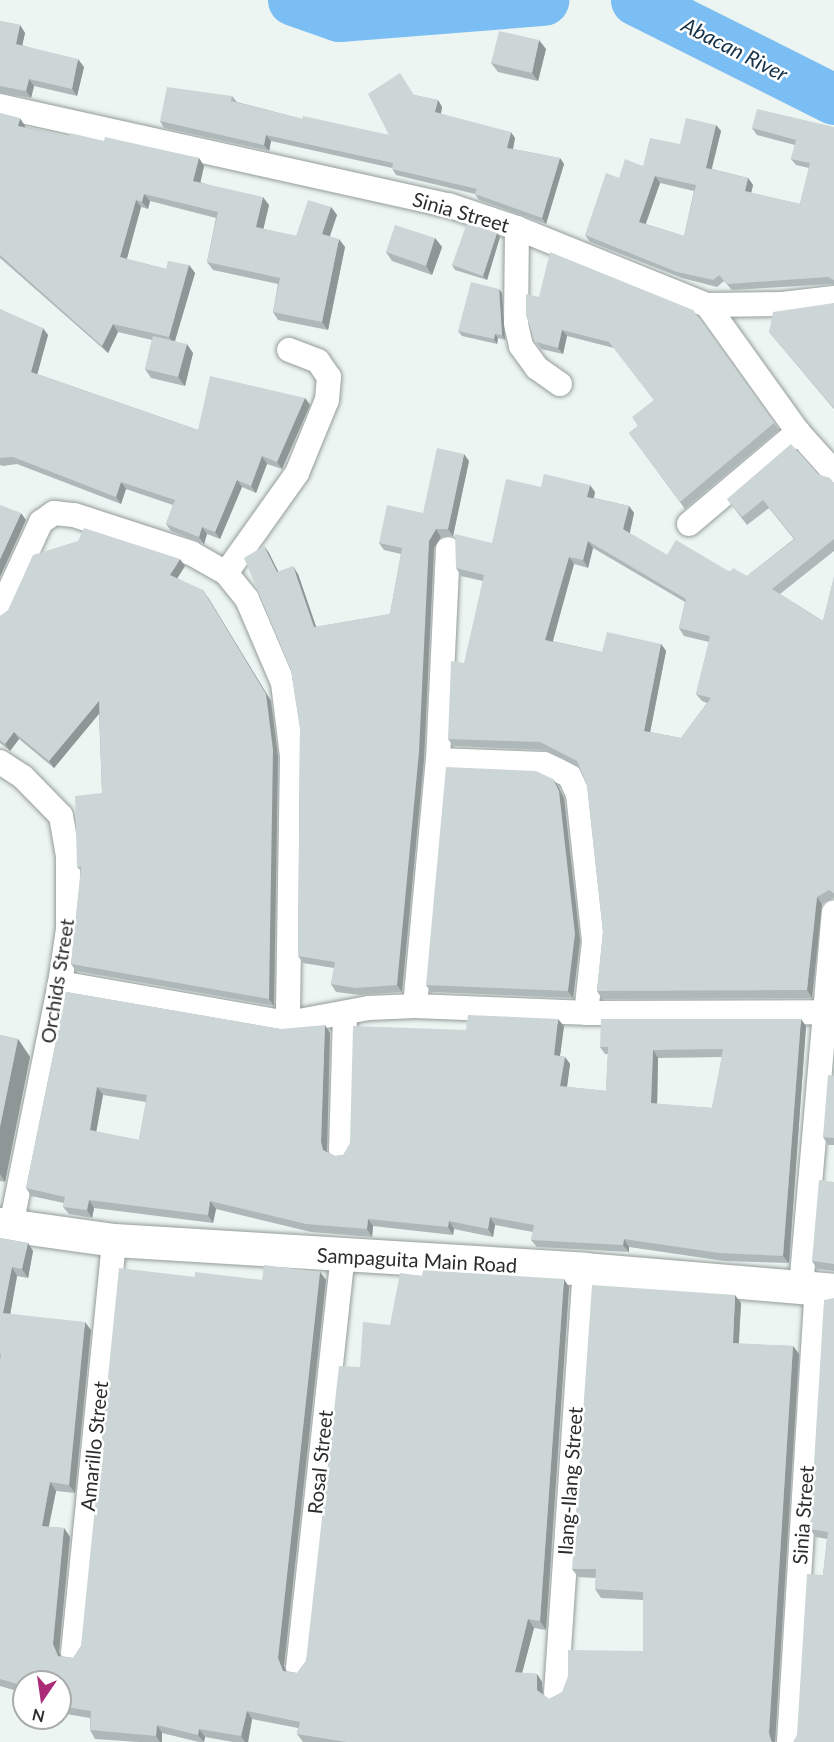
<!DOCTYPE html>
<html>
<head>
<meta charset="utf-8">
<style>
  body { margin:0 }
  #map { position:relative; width:834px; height:1742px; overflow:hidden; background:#ecf5f2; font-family:Lato,sans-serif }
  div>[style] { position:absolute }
  .river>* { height:51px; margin:-25.5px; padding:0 25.5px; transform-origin:25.5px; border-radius:25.5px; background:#7bbef4 }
  .roads { filter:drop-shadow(0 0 2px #949c99) drop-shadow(0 0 2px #949c99) }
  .street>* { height:24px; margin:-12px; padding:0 12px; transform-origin:12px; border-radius:12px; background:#fff }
  .secondary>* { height:33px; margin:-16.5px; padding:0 16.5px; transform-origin:16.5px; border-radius:16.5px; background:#fff }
  .wall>* { inset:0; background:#afb8b9 }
  .shaded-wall>* { inset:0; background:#8f9696 }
  .building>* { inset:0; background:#ccd6d7 }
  span { translate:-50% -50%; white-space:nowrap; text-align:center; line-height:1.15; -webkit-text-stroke:5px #fff; paint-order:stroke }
  .street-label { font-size:20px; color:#2a2d2c }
  .water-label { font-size:21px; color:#153248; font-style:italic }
  .north { position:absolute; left:12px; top:1670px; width:60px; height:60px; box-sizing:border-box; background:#fff; border:2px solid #aaabab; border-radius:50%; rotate:193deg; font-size:16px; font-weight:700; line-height:24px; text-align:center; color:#2a2d2c }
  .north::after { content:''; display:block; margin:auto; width:21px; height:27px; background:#ab2b79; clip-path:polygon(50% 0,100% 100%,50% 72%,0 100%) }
</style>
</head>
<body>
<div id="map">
  <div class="river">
    <i style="left:293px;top:0;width:49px;rotate:19.2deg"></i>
    <i style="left:339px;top:16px;width:205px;rotate:-4.5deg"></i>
    <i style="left:636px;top:0;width:221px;rotate:26.6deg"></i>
  </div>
  <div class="roads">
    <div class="street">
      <i style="left:0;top:106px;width:459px;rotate:12.5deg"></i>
      <i style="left:448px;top:205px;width:73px;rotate:18.4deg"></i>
      <i style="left:517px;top:228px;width:205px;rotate:22.1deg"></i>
      <i style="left:707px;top:305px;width:156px;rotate:54.4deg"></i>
      <i style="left:798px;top:432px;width:54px;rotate:48deg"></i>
      <i style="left:517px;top:228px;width:96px;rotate:90.6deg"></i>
      <i style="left:516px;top:324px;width:23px;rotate:77deg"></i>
      <i style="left:521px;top:346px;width:27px;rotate:54deg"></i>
      <i style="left:537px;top:368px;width:28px;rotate:35deg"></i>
      <i style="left:707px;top:305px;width:75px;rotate:-0.8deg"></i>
      <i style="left:782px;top:304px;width:52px;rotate:-6.6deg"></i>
      <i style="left:689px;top:524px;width:143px;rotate:-40.2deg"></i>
      <i style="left:226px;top:573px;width:123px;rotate:-54.6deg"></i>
      <i style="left:297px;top:473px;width:79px;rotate:-67.7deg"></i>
      <i style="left:327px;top:400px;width:23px;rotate:-85deg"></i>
      <i style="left:329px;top:377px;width:19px;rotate:-125deg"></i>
      <i style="left:318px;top:361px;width:31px;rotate:-159deg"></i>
      <i style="left:0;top:611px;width:98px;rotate:-65.3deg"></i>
      <i style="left:41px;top:522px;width:16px;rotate:-35deg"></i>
      <i style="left:54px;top:513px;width:20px;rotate:6deg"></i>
      <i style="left:74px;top:515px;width:123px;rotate:18deg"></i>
      <i style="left:191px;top:553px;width:40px;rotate:29.7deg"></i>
      <i style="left:226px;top:573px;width:33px;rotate:51deg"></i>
      <i style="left:247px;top:599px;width:91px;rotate:66.8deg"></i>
      <i style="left:283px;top:683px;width:74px;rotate:83deg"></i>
      <i style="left:292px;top:756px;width:267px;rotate:90.9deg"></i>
      <i style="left:438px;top:760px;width:106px;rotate:2.2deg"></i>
      <i style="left:544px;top:764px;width:27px;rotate:24deg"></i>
      <i style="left:569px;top:775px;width:21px;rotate:65deg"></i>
      <i style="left:578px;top:794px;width:148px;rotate:83.8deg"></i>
      <i style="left:594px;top:941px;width:72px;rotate:96.3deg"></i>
      <i style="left:0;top:762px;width:27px;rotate:33deg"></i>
      <i style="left:23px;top:777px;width:54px;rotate:45.7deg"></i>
      <i style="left:61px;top:816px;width:41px;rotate:80.1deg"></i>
      <i style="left:68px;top:856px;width:73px;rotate:90deg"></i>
      <i style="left:68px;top:929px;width:55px;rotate:98.4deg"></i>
      <i style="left:60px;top:983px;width:247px;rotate:101.4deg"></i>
      <i style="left:60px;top:983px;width:231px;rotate:10deg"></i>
      <i style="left:288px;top:1023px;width:82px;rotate:-10.5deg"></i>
      <i style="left:369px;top:1008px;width:46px;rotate:-2.5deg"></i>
      <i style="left:415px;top:1006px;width:171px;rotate:2.3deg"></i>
      <i style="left:586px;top:1013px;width:237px;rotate:-0.2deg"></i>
      <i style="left:415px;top:1006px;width:247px;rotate:-84.7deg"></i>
      <i style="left:438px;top:760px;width:211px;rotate:-87.3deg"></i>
      <i style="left:341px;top:1150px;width:135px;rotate:-88.3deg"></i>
      <i style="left:801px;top:1287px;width:376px;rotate:-85deg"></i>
      <i style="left:73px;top:1653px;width:415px;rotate:-84.3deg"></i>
      <i style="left:298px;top:1668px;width:414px;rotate:-83.8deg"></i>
      <i style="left:556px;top:1693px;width:425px;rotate:-86.1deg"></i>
      <i style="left:789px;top:1742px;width:455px;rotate:-86.5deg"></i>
    </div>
    <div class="secondary">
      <i style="left:0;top:1224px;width:115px;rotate:8deg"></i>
      <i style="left:114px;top:1240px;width:472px;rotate:3.5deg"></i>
      <i style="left:585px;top:1269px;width:250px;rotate:4.8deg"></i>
    </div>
  </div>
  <div class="wall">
    <i style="clip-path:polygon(0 21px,20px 25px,25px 33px,22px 45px,84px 67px,77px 96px,34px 86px,31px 98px,0 93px)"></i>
    <i style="clip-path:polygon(546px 49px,538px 81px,498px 72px,491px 63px)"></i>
    <i style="clip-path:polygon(414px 95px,438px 100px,442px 107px,441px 114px,515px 138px,513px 149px,560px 158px,564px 164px,546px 224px,479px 200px,475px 194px,396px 175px,392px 168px,271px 141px,269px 151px,164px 128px,160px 121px,232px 96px,237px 102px,302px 119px,389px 135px)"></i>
    <i style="clip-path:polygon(0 113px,25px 126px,25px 127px,69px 137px,104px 141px,199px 158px,204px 166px,200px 182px,269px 205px,263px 229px,296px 236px,331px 207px,337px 215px,329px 236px,345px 247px,328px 330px,278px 320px,273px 312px,278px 284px,213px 270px,207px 262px,216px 218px,150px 201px,148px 209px,141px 207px,127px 259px,166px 269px,189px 265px,195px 273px,175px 341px,193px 353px,185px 386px,151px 378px,145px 369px,152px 340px,118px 332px,108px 353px,0 258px)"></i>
    <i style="clip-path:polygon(evenodd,716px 125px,721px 131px,712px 169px,748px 178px,753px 185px,751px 193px,800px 204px,809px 168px,796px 165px,791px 159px,795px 145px,757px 135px,752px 128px,834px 127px,834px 285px,832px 284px,732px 290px,724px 281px,717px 287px,682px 278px,590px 242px,585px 235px,619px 178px,643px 166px,680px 144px,716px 125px,660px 183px,694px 191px,684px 236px,646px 224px,660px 183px)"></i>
    <i style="clip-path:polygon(497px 233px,500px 237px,487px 280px,455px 270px,452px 265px)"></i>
    <i style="clip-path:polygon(435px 238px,442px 247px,432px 275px,392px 261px,386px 252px)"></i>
    <i style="clip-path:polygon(502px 293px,505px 340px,498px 338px,497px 344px,462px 336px,458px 331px)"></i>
    <i style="clip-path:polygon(539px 297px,693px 310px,779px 430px,685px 509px,629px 433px,638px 426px,654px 400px,614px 348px,567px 336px,563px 354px,541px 349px,536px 342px)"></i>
    <i style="clip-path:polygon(834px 303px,834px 409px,769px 332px)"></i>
    <i style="clip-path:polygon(0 309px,48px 335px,37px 374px,198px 430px,305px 398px,310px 405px,282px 469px,267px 464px,256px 493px,242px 487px,220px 539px,207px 534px,204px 544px,171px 531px,166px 524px,173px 505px,126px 489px,121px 504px,17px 464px,3px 466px,0 465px)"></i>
    <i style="clip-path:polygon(469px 461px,453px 536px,441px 537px,434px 548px,424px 759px,402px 992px,360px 995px,336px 992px,331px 984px,334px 968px,303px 963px,298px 956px,300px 728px,291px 670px,264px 546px,269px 553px,278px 572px,298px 574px,316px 627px,390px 614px,401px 554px,384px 550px,379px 543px,423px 513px)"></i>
    <i style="clip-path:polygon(evenodd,818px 474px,834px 483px,834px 551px,780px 594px,823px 621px,834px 577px,834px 898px,822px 904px,812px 998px,602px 999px,597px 991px,603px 932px,587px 785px,579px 768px,545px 750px,453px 746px,448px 739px,483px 581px,461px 576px,456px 568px,492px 543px,541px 487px,595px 492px,594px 498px,629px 506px,634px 513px,629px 533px,667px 555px,747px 576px,794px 539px,769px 508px,747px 525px,727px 499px,818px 474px,593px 548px,685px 602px,679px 628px,684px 636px,709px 642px,696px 694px,702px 701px,707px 703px,681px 738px,650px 732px,666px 651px,661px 644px,602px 652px,552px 641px,574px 564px,588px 568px,593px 548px)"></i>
    <i style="clip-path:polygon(185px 566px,177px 578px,208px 597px,271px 701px,278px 757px,274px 1006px,76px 971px,71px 964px,81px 871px,77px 867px,102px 793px,99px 713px,54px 768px,19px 739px,10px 751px,0 743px,0 616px)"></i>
    <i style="clip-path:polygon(558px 786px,564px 798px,580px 941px,573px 998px,431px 992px,426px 985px)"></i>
    <i style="clip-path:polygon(evenodd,66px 992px,280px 1029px,330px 1033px,327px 1150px,327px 1152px,335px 1156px,343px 1155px,466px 1030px,564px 1026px,560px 1056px,565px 1057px,570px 1064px,567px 1087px,606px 1091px,608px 1054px,605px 1054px,600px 1047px,806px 1026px,789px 1263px,724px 1261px,629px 1247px,629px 1252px,537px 1247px,531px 1240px,533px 1232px,495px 1225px,493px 1237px,454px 1229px,453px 1235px,373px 1226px,372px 1237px,311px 1232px,216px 1209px,213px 1223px,94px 1208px,92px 1218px,69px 1214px,63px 1207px,64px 1203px,31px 1196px,26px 1188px,66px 992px,722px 1057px,712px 1108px,657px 1104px,658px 1058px,722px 1057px,66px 992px,103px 1095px,146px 1102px,139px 1140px,96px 1132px,103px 1095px)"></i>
    <i style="clip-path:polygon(0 1035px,18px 1039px,30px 1057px,5px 1182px,0 1181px)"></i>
    <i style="clip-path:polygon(834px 1076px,834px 1145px,828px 1145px,823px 1137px)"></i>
    <i style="clip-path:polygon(834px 1182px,834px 1271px,817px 1269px,812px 1261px)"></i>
    <i style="clip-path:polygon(0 1238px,28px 1243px,33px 1251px,28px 1278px,17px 1276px,10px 1314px,91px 1330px,75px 1493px,56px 1491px,49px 1527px,64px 1528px,70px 1537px,59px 1652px,61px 1656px,73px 1658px,81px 1646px,195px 1277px,262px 1280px,320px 1272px,326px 1280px,284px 1666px,286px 1671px,297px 1673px,306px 1661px,360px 1367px,390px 1325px,569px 1287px,546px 1630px,534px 1628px,522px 1673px,537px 1674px,542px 1682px,543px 1695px,549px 1699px,643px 1651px,643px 1600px,601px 1598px,595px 1589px,596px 1578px,578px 1577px,572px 1569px,741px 1303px,739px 1344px,793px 1346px,799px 1354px,775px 1742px,303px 1742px,297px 1734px,298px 1728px,252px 1719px,248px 1742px,233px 1742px,205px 1737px,204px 1742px,199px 1742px,162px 1733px,162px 1742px,139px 1742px,95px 1739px,90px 1730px,90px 1718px,60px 1713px,60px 1682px,24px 1682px,24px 1693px,0 1686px)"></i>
    <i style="clip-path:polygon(834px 1298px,834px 1742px,797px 1735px,823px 1575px,827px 1539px,816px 1537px,810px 1529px)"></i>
  </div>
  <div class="shaded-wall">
    <i style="clip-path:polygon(20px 25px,25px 33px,21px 51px,16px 44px)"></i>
    <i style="clip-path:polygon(539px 40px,546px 49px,538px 81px,532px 73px)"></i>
    <i style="clip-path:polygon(78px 59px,84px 67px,77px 96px,72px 89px)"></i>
    <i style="clip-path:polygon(29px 79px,34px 86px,31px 98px,26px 91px)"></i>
    <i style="clip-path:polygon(438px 100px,442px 107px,440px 118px,435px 112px)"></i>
    <i style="clip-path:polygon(20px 118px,25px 126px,24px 133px,18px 126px)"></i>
    <i style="clip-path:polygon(716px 125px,721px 131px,710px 174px,706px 168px)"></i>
    <i style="clip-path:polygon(511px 132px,515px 138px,512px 154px,507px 148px)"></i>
    <i style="clip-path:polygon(266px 135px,271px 141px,269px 151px,264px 145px)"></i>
    <i style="clip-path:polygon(199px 158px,204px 166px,199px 189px,193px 181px)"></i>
    <i style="clip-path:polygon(560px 158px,564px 164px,546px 224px,542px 218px)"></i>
    <i style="clip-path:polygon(655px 176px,660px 183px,644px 228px,639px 222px)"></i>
    <i style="clip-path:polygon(748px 178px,753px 185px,750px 198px,745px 191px)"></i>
    <i style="clip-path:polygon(144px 194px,150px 201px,148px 209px,142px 202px)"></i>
    <i style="clip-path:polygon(263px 197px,269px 205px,262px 235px,256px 227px)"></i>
    <i style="clip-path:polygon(136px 200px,141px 207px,125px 265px,120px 257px)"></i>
    <i style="clip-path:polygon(331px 207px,337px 215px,328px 242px,322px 234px)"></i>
    <i style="clip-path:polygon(497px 233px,500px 237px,487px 280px,483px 276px)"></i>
    <i style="clip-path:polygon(435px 238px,442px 247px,432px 275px,426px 266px)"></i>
    <i style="clip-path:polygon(339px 239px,345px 247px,328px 330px,322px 322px)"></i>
    <i style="clip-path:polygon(189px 265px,195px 273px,174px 344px,169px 337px)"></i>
    <i style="clip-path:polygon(499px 289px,502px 293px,505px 340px,502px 335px)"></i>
    <i style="clip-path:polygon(113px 324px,118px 332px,108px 353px,102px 346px)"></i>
    <i style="clip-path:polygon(43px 328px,48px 335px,36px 379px,31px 372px)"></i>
    <i style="clip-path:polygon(562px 330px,567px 336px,563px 354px,558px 348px)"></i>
    <i style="clip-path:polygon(495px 334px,498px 338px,497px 344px,494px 339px)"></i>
    <i style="clip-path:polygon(187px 344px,193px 353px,185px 386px,178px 377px)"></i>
    <i style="clip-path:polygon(305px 398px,310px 405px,282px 469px,277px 462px)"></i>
    <i style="clip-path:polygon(464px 454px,469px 461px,453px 536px,448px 529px)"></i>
    <i style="clip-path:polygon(262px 456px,267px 464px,256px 493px,251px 486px)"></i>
    <i style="clip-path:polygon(237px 480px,242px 487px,220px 539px,215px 532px)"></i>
    <i style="clip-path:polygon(121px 482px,126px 489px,121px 504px,116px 497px)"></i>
    <i style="clip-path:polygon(590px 485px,595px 492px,592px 505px,587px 497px)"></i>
    <i style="clip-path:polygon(629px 506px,634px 513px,629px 537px,623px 529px)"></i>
    <i style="clip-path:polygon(21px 513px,26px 520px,0 577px,0 559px)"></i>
    <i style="clip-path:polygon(202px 527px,207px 534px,204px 544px,199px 537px)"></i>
    <i style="clip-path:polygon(436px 529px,441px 537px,434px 548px,424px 759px,402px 992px,397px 985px,429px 541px)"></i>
    <i style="clip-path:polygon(588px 541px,593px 548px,588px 568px,583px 560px)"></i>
    <i style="clip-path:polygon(264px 546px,269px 553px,282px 579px,277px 572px)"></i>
    <i style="clip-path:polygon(569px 557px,574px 564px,551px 648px,545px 640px)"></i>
    <i style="clip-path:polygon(180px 559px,185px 566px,175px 582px,170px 575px)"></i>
    <i style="clip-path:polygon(293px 566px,298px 574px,319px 635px,314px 627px)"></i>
    <i style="clip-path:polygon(203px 590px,271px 701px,278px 757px,274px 1006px,269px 999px)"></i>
    <i style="clip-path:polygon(661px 644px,666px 651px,649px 738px,644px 731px)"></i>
    <i style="clip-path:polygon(99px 701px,104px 708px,54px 768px,49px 761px)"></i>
    <i style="clip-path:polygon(14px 732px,19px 739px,10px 751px,5px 744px)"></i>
    <i style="clip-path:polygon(553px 779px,558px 786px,564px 798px,580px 941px,573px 998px,568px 991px)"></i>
    <i style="clip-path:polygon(817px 897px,822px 904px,812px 998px,807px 990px)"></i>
    <i style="clip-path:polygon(558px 1019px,564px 1026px,559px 1063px,554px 1055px)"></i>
    <i style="clip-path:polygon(801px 1019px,806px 1026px,789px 1263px,783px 1256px)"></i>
    <i style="clip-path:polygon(325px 1025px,330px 1033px,327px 1150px,329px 1157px,323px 1150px,321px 1142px)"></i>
    <i style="clip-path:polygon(18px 1039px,30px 1057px,5px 1182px,0 1174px,0 1127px)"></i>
    <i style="clip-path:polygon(653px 1050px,658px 1058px,657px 1111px,651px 1103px)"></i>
    <i style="clip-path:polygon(565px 1057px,570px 1064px,566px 1094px,560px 1086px)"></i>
    <i style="clip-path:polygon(97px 1087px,103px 1095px,95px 1138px,90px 1130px)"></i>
    <i style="clip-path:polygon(89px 1200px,94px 1208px,92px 1218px,87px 1210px)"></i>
    <i style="clip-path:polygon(210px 1201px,216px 1209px,213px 1223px,208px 1215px)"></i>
    <i style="clip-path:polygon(490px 1217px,495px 1225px,493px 1237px,488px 1229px)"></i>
    <i style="clip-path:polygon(368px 1219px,373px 1226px,372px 1237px,367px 1229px)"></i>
    <i style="clip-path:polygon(449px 1221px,454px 1229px,453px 1235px,448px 1227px)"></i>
    <i style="clip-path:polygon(624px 1239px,629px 1247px,629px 1252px,623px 1245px)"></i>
    <i style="clip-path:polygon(28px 1243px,33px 1251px,28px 1278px,22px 1269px)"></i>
    <i style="clip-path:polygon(12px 1267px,17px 1276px,9px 1321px,3px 1313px)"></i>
    <i style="clip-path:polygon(320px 1272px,326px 1280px,284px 1666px,289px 1679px,283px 1671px,278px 1658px)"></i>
    <i style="clip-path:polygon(564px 1279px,569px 1287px,546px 1630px,540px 1621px)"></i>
    <i style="clip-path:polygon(735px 1295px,741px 1303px,738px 1352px,733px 1343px)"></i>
    <i style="clip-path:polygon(85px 1322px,91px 1330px,75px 1493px,69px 1485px)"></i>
    <i style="clip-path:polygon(793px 1346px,799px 1354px,775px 1742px,772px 1742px,769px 1733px)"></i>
    <i style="clip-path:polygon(50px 1482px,56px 1491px,47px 1534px,42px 1526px)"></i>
    <i style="clip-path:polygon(64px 1528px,70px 1537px,59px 1652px,64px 1664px,58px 1656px,53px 1644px)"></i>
    <i style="clip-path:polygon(528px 1619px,534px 1628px,520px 1681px,515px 1672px)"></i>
    <i style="clip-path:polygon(537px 1674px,542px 1682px,543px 1699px,537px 1690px)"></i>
    <i style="clip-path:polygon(247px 1711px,252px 1719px,248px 1742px,245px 1742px,241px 1736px)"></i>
    <i style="clip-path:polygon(157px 1725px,162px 1733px,162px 1742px,160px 1742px,156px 1736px)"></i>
    <i style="clip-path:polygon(199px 1729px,205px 1737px,204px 1742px,198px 1735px)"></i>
  </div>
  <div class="building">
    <i style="clip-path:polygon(0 21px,20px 25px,16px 44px,78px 59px,72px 89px,29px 79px,26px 91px,0 86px)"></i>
    <i style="clip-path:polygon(499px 31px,539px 40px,532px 73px,491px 63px)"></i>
    <i style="clip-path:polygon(400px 73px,414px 95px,438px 100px,435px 112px,511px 132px,507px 148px,560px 158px,542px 218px,475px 194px,477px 189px,392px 169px,393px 163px,266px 135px,264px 145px,160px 121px,167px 87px,232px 96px,231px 101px,302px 119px,303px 116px,389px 135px,368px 94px)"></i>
    <i style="clip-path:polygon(evenodd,757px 109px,834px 127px,834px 280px,828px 277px,727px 284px,719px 275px,713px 280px,677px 272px,585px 235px,606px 173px,619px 178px,625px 159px,643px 166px,650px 138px,680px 144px,686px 118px,716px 125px,706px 168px,748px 178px,745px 191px,800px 204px,810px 163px,791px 159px,796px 140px,752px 128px,757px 109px,655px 176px,696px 185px,684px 236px,639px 222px,655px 176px)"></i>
    <i style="clip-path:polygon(0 113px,20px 118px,18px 126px,69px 137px,70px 133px,104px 141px,105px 137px,199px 158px,193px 181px,263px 197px,256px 227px,296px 236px,308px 200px,331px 207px,322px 234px,339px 239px,322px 322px,273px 312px,280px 278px,207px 262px,218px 212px,144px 194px,142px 202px,136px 200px,120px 257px,166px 269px,168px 261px,189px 265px,169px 337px,113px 324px,102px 346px,0 255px)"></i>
    <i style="clip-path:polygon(467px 223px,497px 233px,483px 276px,452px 265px)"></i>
    <i style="clip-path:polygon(395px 225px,435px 238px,426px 266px,386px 252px)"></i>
    <i style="clip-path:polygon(550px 252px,693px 310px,774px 423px,680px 502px,629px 433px,638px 426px,632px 417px,654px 400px,609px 342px,562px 330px,558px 348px,536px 342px,526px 316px,526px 294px,539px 297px)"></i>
    <i style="clip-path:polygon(471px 282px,499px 289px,502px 335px,495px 334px,494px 339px,458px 331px)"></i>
    <i style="clip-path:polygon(834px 303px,834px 408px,769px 332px,773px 312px)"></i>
    <i style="clip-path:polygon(0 309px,43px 328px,31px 372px,198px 430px,210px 376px,305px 398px,277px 462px,262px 456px,251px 486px,237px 480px,215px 532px,202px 527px,199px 537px,166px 524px,175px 500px,121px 482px,116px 497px,13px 457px,0 458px)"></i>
    <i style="clip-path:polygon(153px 336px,187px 344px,178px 377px,145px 369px)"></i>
    <i style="clip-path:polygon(evenodd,791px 444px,818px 474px,830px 478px,834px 483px,834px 539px,772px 589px,823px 621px,834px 577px,834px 893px,829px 890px,817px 897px,807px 990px,597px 991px,603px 932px,587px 785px,577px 761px,540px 742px,448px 739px,451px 661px,464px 663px,484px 575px,456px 568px,455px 534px,492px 543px,506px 479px,541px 487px,544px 474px,590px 485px,587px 497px,629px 506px,623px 529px,667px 555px,676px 540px,730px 572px,733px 568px,747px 576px,795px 539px,763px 500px,742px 517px,727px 499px,791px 444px,588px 541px,686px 599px,679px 628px,710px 636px,696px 694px,711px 698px,681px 738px,644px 731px,661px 644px,607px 632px,602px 652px,545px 640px,569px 557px,583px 560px,588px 541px)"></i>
    <i style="clip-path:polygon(437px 448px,464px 454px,448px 529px,436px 529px,429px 541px,419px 752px,397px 985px,355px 988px,331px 984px,335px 962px,298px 956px,300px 728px,291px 670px,244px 558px,264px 546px,277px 572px,293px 566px,314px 627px,390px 614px,402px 548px,379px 543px,387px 505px,423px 513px)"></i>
    <i style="clip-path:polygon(0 505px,21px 513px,0 559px)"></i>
    <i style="clip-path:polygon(84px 528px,180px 559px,170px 575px,203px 590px,266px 694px,273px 750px,269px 999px,71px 964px,81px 867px,77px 867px,75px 796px,102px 793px,99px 701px,49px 761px,14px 732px,5px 744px,0 740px,0 616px,8px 610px,33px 555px,78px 541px)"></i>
    <i style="clip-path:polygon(446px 767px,536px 771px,553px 779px,559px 791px,575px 934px,568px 991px,426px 985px)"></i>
    <i style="clip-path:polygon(evenodd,66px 992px,280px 1029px,325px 1025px,321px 1142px,323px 1150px,335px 1156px,343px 1155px,350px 1143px,353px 1026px,466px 1030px,468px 1015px,558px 1019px,554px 1055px,565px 1057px,560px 1086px,606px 1091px,608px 1047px,600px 1047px,601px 1019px,801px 1019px,783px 1256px,719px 1253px,624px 1239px,623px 1245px,531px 1240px,534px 1225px,490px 1217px,488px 1229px,449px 1221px,448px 1227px,368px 1219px,367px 1229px,306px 1224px,210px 1201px,208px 1215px,89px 1200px,87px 1210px,63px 1207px,65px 1197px,26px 1188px,66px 992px,723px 1049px,712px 1108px,651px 1103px,653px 1050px,723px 1049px,66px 992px,97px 1087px,147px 1095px,139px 1140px,90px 1130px,97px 1087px)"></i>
    <i style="clip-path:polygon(0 1035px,18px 1039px,0 1127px)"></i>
    <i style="clip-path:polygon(828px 1075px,834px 1076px,834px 1138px,823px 1137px)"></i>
    <i style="clip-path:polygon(819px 1180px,834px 1182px,834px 1264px,812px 1261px)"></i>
    <i style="clip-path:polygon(0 1238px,28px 1243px,22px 1269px,12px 1267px,3px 1313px,85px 1322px,69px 1485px,50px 1482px,42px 1526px,64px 1528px,53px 1644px,58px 1656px,73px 1658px,81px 1646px,119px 1268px,195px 1277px,195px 1272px,262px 1280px,264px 1265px,320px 1272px,278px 1658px,283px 1671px,297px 1673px,306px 1661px,339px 1366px,360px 1367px,363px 1322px,390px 1325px,400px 1273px,422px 1276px,423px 1270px,564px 1279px,540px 1621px,528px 1619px,515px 1672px,537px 1674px,537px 1690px,549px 1699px,562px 1692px,568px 1676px,568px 1650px,643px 1651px,643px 1592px,595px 1589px,596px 1569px,572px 1569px,592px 1285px,735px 1295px,733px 1343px,793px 1346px,769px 1733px,771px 1741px,773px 1742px,346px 1742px,297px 1734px,300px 1722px,247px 1711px,241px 1736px,199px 1729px,198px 1735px,157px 1725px,156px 1736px,90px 1730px,91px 1711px,60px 1706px,60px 1682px,24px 1682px,24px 1686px,0 1679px,0 1362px,1px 1354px,0 1354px)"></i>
    <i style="clip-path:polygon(834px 1298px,834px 1742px,793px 1742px,797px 1735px,807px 1574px,823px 1575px,828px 1532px,810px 1529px,824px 1300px)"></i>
  </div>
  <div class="street-label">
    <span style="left:461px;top:212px;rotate:16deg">Sinia Street</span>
    <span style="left:57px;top:981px;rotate:-81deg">Orchids Street</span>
    <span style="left:417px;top:1260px;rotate:3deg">Sampaguita Main Road</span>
    <span style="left:94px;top:1446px;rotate:-84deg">Amarillo Street</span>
    <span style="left:320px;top:1462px;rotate:-84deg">Rosal Street</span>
    <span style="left:570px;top:1481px;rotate:-86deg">Ilang-Ilang Street</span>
    <span style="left:803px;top:1515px;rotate:-86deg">Sinia Street</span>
  </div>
  <div class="water-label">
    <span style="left:735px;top:49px;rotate:27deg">Abacan River</span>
  </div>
  <div class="north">N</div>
</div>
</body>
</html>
